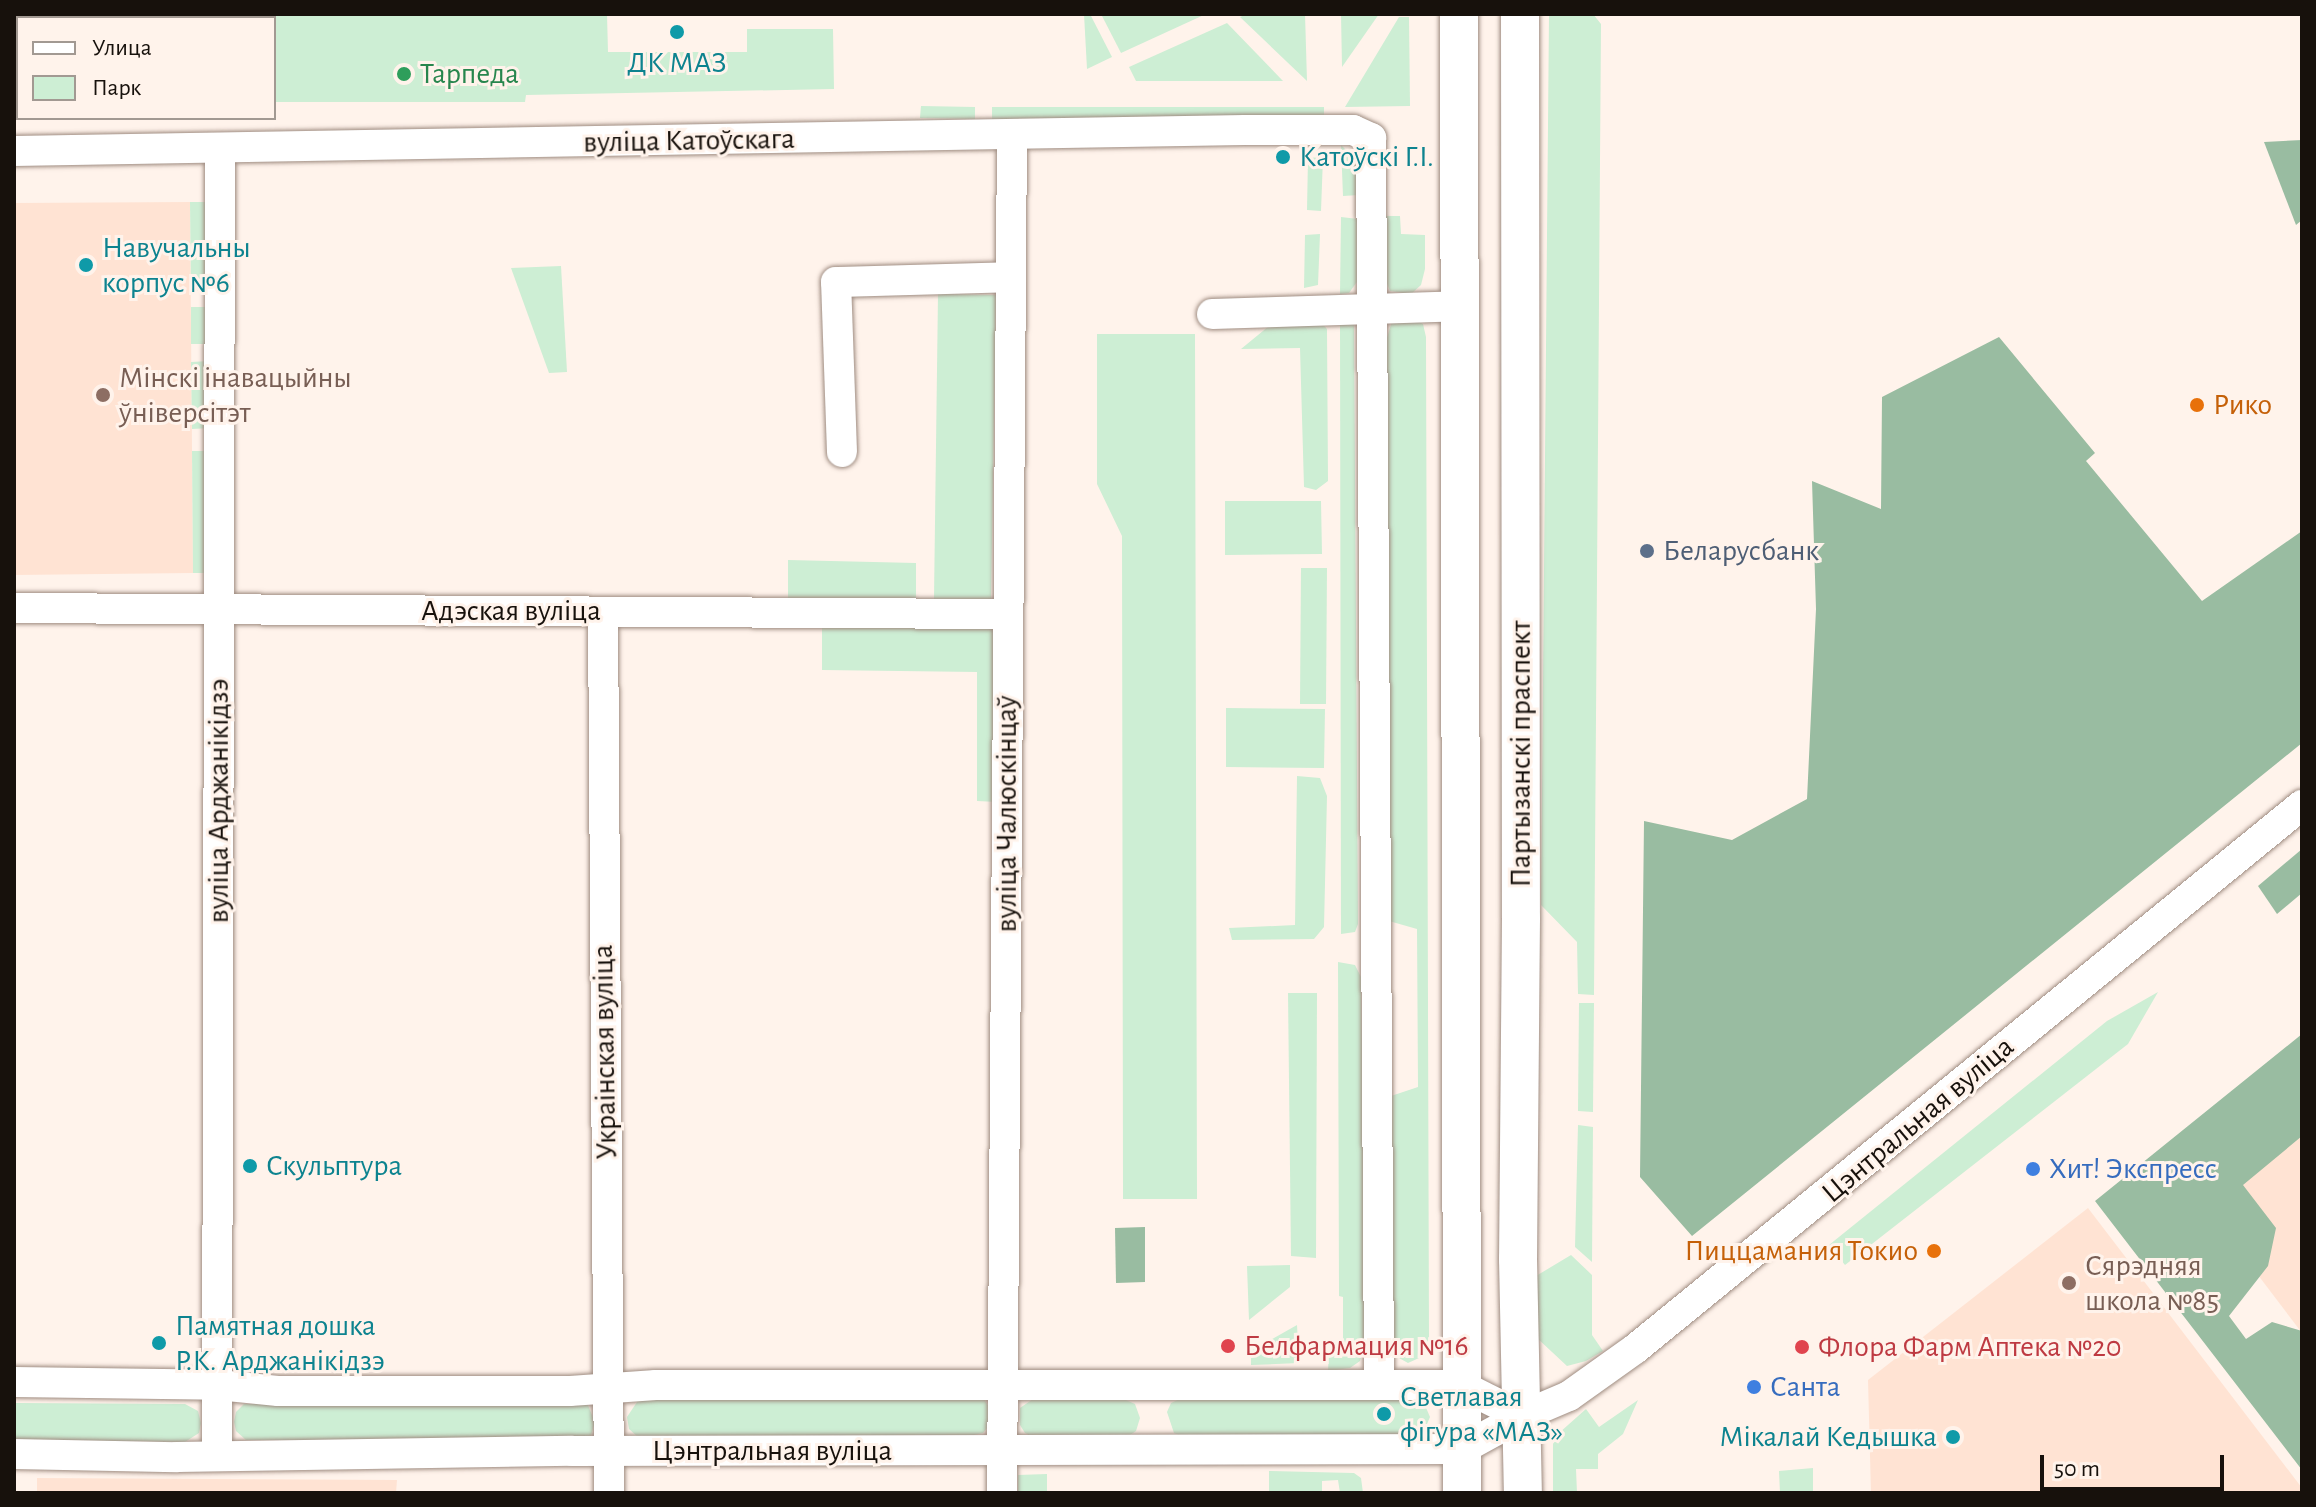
<!DOCTYPE html>
<html>
<head>
<meta charset="utf-8">
<style>
  body { margin:0 }
  #map { position:relative; width:2316px; height:1507px; overflow:hidden; background:#fff3eb; font-family:"Alegreya Sans",sans-serif }
  div>[style] { position:absolute }
  .built>* { inset:0; background:#ffe3d3 }
  .green>* { inset:0; background:#cdeed4 }
  .forest>* { inset:0; background:#99bca1 }
  .roads { filter:drop-shadow(0 0 2px #9f8c81) drop-shadow(0 0 2px #9f8c81) }
  .minor>* { height:30px; margin:-15px; padding:0 15px; transform-origin:15px; border-radius:15px; background:#fff }
  .major>* { height:38px; margin:-19px; padding:0 19px; transform-origin:19px; border-radius:19px; background:#fff }
  .dots>* { width:22px; height:22px; translate:-50% -50%; box-sizing:border-box; border:4px solid #fff3eb; border-radius:50% }
  span { translate:-50% -50%; white-space:nowrap; text-align:center; line-height:1.15; -webkit-text-stroke:6px #fff3eb; paint-order:stroke }
  .culture-label { font-size:30px; color:#0d838f }
  .left { translate:0 -50%; text-align:left }
  .right { translate:-100% -50%; text-align:right }
  .leisure-label { font-size:30px; color:#27864d }
  .street-label { font-size:30px; color:#17110c }
  .education-label { font-size:30px; color:#785e54 }
  .food-label { font-size:30px; color:#c56008 }
  .service-label { font-size:30px; color:#4e5e75 }
  .shop-label { font-size:30px; color:#366cbe }
  .health-label { font-size:30px; color:#be3a42 }
  .frame { position:absolute; inset:0; border:16px solid #17110c; pointer-events:none }
  .legend { position:absolute; left:16px; top:16px; width:260px; height:104px; box-sizing:border-box; background:#fff3eb; border:2px solid #a29992; margin:0; padding:10px 14px; list-style:none; font-size:24px; color:#17110c }
  .legend li { display:flex; align-items:center; gap:16px; height:40px }
  .legend b { width:40px; border:2px solid #a29992 }
  .scale { position:absolute; left:2040px; top:1455px; width:184px; height:36px; box-sizing:border-box; border:4px solid #17110c; border-top:0; padding-left:10px; font-size:24px; line-height:28px; white-space:nowrap; color:#17110c; -webkit-text-stroke:6px #fff3eb; paint-order:stroke }
</style>
</head>
<body>
<div id="map">
  <div class="built">
    <i style="clip-path:polygon(190px 202px,193px 573px,14px 575px,14px 203px)"></i>
    <i style="clip-path:polygon(2302px 1111px,2302px 1333px,2198px 1196px)"></i>
    <i style="clip-path:polygon(2088px 1208px,2302px 1488px,2302px 1493px,1871px 1493px,1868px 1380px)"></i>
    <i style="clip-path:polygon(37px 1478px,397px 1480px,396px 1493px,37px 1493px)"></i>
  </div>
  <div class="green">
    <i style="clip-path:polygon(14px 14px,607px 14px,608px 52px,747px 52px,747px 29px,833px 29px,834px 89px,526px 95px,525px 102px,274px 102px,274px 18px,18px 18px,18px 102px,14px 102px)"></i>
    <i style="clip-path:polygon(1084px 14px,1090px 14px,1112px 57px,1087px 69px)"></i>
    <i style="clip-path:polygon(1101px 14px,1206px 14px,1121px 53px)"></i>
    <i style="clip-path:polygon(1247px 14px,1305px 14px,1307px 81px,1240px 17px)"></i>
    <i style="clip-path:polygon(1341px 14px,1379px 14px,1342px 67px)"></i>
    <i style="clip-path:polygon(1549px 14px,1593px 14px,1601px 24px,1594px 995px,1578px 994px,1577px 942px,1541px 905px)"></i>
    <i style="clip-path:polygon(1399px 17px,1409px 17px,1410px 106px,1345px 107px)"></i>
    <i style="clip-path:polygon(1227px 23px,1283px 81px,1136px 81px,1129px 67px)"></i>
    <i style="clip-path:polygon(921px 106px,975px 107px,975px 119px,920px 118px)"></i>
    <i style="clip-path:polygon(992px 107px,1324px 107px,1324px 119px,992px 119px)"></i>
    <i style="clip-path:polygon(1341px 145px,1357px 161px,1359px 195px,1343px 196px)"></i>
    <i style="clip-path:polygon(1323px 157px,1321px 211px,1307px 210px,1308px 158px)"></i>
    <i style="clip-path:polygon(190px 202px,208px 202px,209px 291px,191px 291px)"></i>
    <i style="clip-path:polygon(1386px 216px,1400px 216px,1401px 234px,1425px 235px,1425px 269px,1421px 285px,1411px 294px,1390px 291px,1384px 276px)"></i>
    <i style="clip-path:polygon(1341px 217px,1358px 219px,1359px 279px,1349px 293px,1340px 294px)"></i>
    <i style="clip-path:polygon(1320px 234px,1318px 285px,1304px 288px,1305px 235px)"></i>
    <i style="clip-path:polygon(561px 266px,567px 372px,549px 373px,511px 268px)"></i>
    <i style="clip-path:polygon(938px 294px,996px 295px,991px 600px,934px 599px)"></i>
    <i style="clip-path:polygon(191px 307px,210px 307px,210px 344px,191px 344px)"></i>
    <i style="clip-path:polygon(1410px 317px,1423px 324px,1426px 337px,1429px 1340px,1419px 1358px,1408px 1363px,1399px 1358px,1393px 1346px,1391px 1096px,1418px 1087px,1417px 929px,1389px 921px,1386px 341px,1392px 321px)"></i>
    <i style="clip-path:polygon(1319px 320px,1327px 329px,1328px 481px,1316px 490px,1304px 487px,1300px 348px,1241px 349px,1269px 326px)"></i>
    <i style="clip-path:polygon(1340px 320px,1354px 324px,1358px 924px,1355px 932px,1341px 934px)"></i>
    <i style="clip-path:polygon(1097px 334px,1195px 334px,1197px 1199px,1123px 1199px,1122px 536px,1097px 484px)"></i>
    <i style="clip-path:polygon(210px 361px,211px 428px,192px 429px,191px 362px)"></i>
    <i style="clip-path:polygon(192px 451px,210px 451px,211px 573px,193px 573px)"></i>
    <i style="clip-path:polygon(1225px 501px,1321px 501px,1322px 554px,1225px 555px)"></i>
    <i style="clip-path:polygon(788px 560px,916px 563px,916px 601px,788px 599px)"></i>
    <i style="clip-path:polygon(1301px 568px,1327px 568px,1326px 704px,1300px 704px)"></i>
    <i style="clip-path:polygon(822px 624px,998px 625px,997px 802px,977px 801px,977px 672px,822px 670px)"></i>
    <i style="clip-path:polygon(1226px 708px,1325px 709px,1324px 768px,1226px 767px)"></i>
    <i style="clip-path:polygon(1297px 776px,1320px 778px,1327px 796px,1324px 927px,1314px 939px,1232px 940px,1229px 928px,1295px 925px)"></i>
    <i style="clip-path:polygon(1338px 962px,1355px 965px,1361px 977px,1366px 1340px,1360px 1361px,1350px 1368px,1328px 1371px,1329px 1351px,1343px 1351px,1343px 1297px,1339px 1296px)"></i>
    <i style="clip-path:polygon(2158px 992px,2128px 1044px,1845px 1265px,1829px 1245px,2107px 1021px)"></i>
    <i style="clip-path:polygon(1288px 993px,1317px 993px,1316px 1258px,1291px 1256px)"></i>
    <i style="clip-path:polygon(1579px 1003px,1594px 1003px,1593px 1112px,1578px 1111px)"></i>
    <i style="clip-path:polygon(1578px 1125px,1593px 1127px,1592px 1262px,1575px 1247px)"></i>
    <i style="clip-path:polygon(1571px 1255px,1592px 1275px,1592px 1335px,1603px 1351px,1586px 1361px,1567px 1366px,1537px 1338px,1536px 1276px)"></i>
    <i style="clip-path:polygon(1290px 1265px,1290px 1287px,1249px 1320px,1247px 1266px)"></i>
    <i style="clip-path:polygon(1297px 1325px,1299px 1363px,1251px 1365px,1251px 1351px)"></i>
    <i style="clip-path:polygon(1407px 1395px,1424px 1403px,1430px 1417px,1424px 1431px,1407px 1439px,1187px 1438px,1174px 1433px,1167px 1412px,1171px 1403px,1184px 1397px)"></i>
    <i style="clip-path:polygon(639px 1399px,984px 1399px,990px 1409px,991px 1423px,983px 1433px,974px 1435px,639px 1438px,629px 1429px,627px 1417px)"></i>
    <i style="clip-path:polygon(1033px 1399px,1126px 1400px,1135px 1404px,1140px 1418px,1136px 1431px,1127px 1437px,1033px 1437px,1025px 1433px,1020px 1425px,1020px 1408px)"></i>
    <i style="clip-path:polygon(1638px 1400px,1623px 1434px,1598px 1454px,1598px 1469px,1576px 1469px,1577px 1493px,1553px 1493px,1553px 1443px,1559px 1433px,1586px 1409px,1599px 1427px)"></i>
    <i style="clip-path:polygon(14px 1403px,185px 1404px,198px 1411px,201px 1423px,199px 1433px,185px 1442px,14px 1440px)"></i>
    <i style="clip-path:polygon(587px 1403px,595px 1422px,589px 1442px,246px 1440px,236px 1431px,234px 1422px,236px 1412px,244px 1404px)"></i>
    <i style="clip-path:polygon(1813px 1468px,1813px 1493px,1780px 1493px,1779px 1471px)"></i>
    <i style="clip-path:polygon(1269px 1471px,1354px 1473px,1361px 1478px,1363px 1493px,1340px 1493px,1338px 1480px,1322px 1481px,1322px 1493px,1269px 1493px)"></i>
    <i style="clip-path:polygon(1047px 1474px,1047px 1493px,1018px 1493px,1018px 1475px)"></i>
  </div>
  <div class="forest">
    <i style="clip-path:polygon(2302px 140px,2302px 220px,2296px 225px,2264px 142px)"></i>
    <i style="clip-path:polygon(1999px 337px,2095px 453px,2086px 461px,2202px 601px,2302px 531px,2302px 743px,1692px 1236px,1640px 1177px,1644px 821px,1732px 840px,1807px 799px,1816px 609px,1812px 481px,1881px 509px,1882px 397px)"></i>
    <i style="clip-path:polygon(2302px 849px,2302px 893px,2277px 914px,2258px 886px)"></i>
    <i style="clip-path:polygon(2302px 1034px,2302px 1136px,2243px 1185px,2276px 1228px,2268px 1266px,2229px 1316px,2246px 1339px,2272px 1322px,2302px 1331px,2302px 1470px,2095px 1201px)"></i>
    <i style="clip-path:polygon(1145px 1227px,1145px 1282px,1116px 1283px,1115px 1228px)"></i>
  </div>
  <div class="roads">
    <div class="minor">
      <i style="left:14px;top:151px;width:1231px;rotate:-0.98deg"></i>
      <i style="left:1245px;top:130px;width:108px"></i>
      <i style="left:1353px;top:130px;width:20px;rotate:24deg"></i>
      <i style="left:1371px;top:138px;width:1247px;rotate:89.63deg"></i>
      <i style="left:1212px;top:314px;width:248px;rotate:-1.8deg"></i>
      <i style="left:842px;top:452px;width:170px;rotate:-92deg"></i>
      <i style="left:836px;top:282px;width:175px;rotate:-1.6deg"></i>
      <i style="left:14px;top:608px;width:994px;rotate:0.35deg"></i>
      <i style="left:603px;top:612px;width:881px;rotate:89.61deg"></i>
      <i style="left:14px;top:1382px;width:204px;rotate:0.8deg"></i>
      <i style="left:218px;top:1385px;width:60px;rotate:5.7deg"></i>
      <i style="left:278px;top:1391px;width:292px"></i>
      <i style="left:570px;top:1391px;width:86px;rotate:-4deg"></i>
      <i style="left:656px;top:1385px;width:804px"></i>
      <i style="left:1460px;top:1385px;width:69px;rotate:26.6deg"></i>
      <i style="left:14px;top:1454px;width:163px;rotate:1.1deg"></i>
      <i style="left:177px;top:1457px;width:395px;rotate:-0.9deg"></i>
      <i style="left:572px;top:1451px;width:890px;rotate:-0.13deg"></i>
      <i style="left:1462px;top:1449px;width:68px;rotate:-28.8deg"></i>
      <i style="left:1522px;top:1416px;width:51px;rotate:-23.1deg"></i>
      <i style="left:1569px;top:1396px;width:81px;rotate:-35.5deg"></i>
      <i style="left:1635px;top:1349px;width:861px;rotate:-39.2deg"></i>
      <i style="left:217px;top:1454px;width:1306px;rotate:-89.87deg"></i>
      <i style="left:1002px;top:1493px;width:1358px;rotate:-89.58deg"></i>
    </div>
    <div class="major">
      <i style="left:1459px;top:14px;width:1479px;rotate:89.88deg"></i>
      <i style="left:1520px;top:14px;width:904px;rotate:89.94deg"></i>
      <i style="left:1521px;top:918px;width:341px;rotate:90.5deg"></i>
      <i style="left:1518px;top:1259px;width:234px;rotate:88.8deg"></i>
    </div>
  </div>
  <div class="dots">
    <i style="left:677px;top:32px;background:#0f9aa8"></i>
    <i style="left:404px;top:74px;background:#2e9e5b"></i>
    <i style="left:1283px;top:157px;background:#0f9aa8"></i>
    <i style="left:86px;top:265px;background:#0f9aa8"></i>
    <i style="left:103px;top:395px;background:#8d6e63"></i>
    <i style="left:2197px;top:405px;background:#e8710a"></i>
    <i style="left:1647px;top:551px;background:#5c6f8a"></i>
    <i style="left:250px;top:1166px;background:#0f9aa8"></i>
    <i style="left:2033px;top:1169px;background:#3f7fe0"></i>
    <i style="left:1934px;top:1251px;background:#e8710a"></i>
    <i style="left:2069px;top:1283px;background:#8d6e63"></i>
    <i style="left:159px;top:1343px;background:#0f9aa8"></i>
    <i style="left:1228px;top:1346px;background:#e0444e"></i>
    <i style="left:1802px;top:1347px;background:#e0444e"></i>
    <i style="left:1754px;top:1387px;background:#3f7fe0"></i>
    <i style="left:1384px;top:1414px;background:#0f9aa8"></i>
    <i style="left:1953px;top:1437px;background:#0f9aa8"></i>
  </div>
  <div class="culture-label">
    <span style="left:677px;top:63px">ДК МАЗ</span>
    <span class="left" style="left:1299px;top:157px">Катоўскі Г.І.</span>
    <span class="left" style="left:102px;top:265px">Навучальны<br>корпус №6</span>
    <span class="left" style="left:266px;top:1166px">Скульптура</span>
    <span class="left" style="left:175px;top:1343px">Памятная дошка<br>Р.К. Арджанікідзэ</span>
    <span class="left" style="left:1400px;top:1414px">Светлавая<br>фігура «МАЗ»</span>
    <span class="right" style="left:1937px;top:1437px">Мікалай Кедышка</span>
  </div>
  <div class="leisure-label">
    <span class="left" style="left:420px;top:74px">Тарпеда</span>
  </div>
  <div class="street-label">
    <span style="left:689px;top:141px;rotate:-1deg">вуліца Катоўскага</span>
    <span style="left:511px;top:611px">Адэская вуліца</span>
    <span style="left:1521px;top:754px;rotate:-90deg">Партызанскі праспект</span>
    <span style="left:219px;top:801px;rotate:-90deg">вуліца Арджанікідзэ</span>
    <span style="left:1007px;top:814px;rotate:-90deg">вуліца Чалюскінцаў</span>
    <span style="left:605px;top:1052px;rotate:-91deg">Украінская вуліца</span>
    <span style="left:1918px;top:1120px;rotate:-40deg">Цэнтральная вуліца</span>
    <span style="left:772px;top:1451px">Цэнтральная вуліца</span>
  </div>
  <div class="education-label">
    <span class="left" style="left:119px;top:395px">Мінскі інавацыйны<br>ўніверсітэт</span>
    <span class="left" style="left:2085px;top:1283px">Сярэдняя<br>школа №85</span>
  </div>
  <div class="food-label">
    <span class="left" style="left:2213px;top:405px">Рико</span>
    <span class="right" style="left:1918px;top:1251px">Пиццамания Токио</span>
  </div>
  <div class="service-label">
    <span class="left" style="left:1663px;top:551px">Беларусбанк</span>
  </div>
  <div class="shop-label">
    <span class="left" style="left:2049px;top:1169px">Хит! Экспресс</span>
    <span class="left" style="left:1770px;top:1387px">Санта</span>
  </div>
  <div class="health-label">
    <span class="left" style="left:1244px;top:1346px">Белфармация №16</span>
    <span class="left" style="left:1818px;top:1347px">Флора Фарм Аптека №20</span>
  </div>
  <div class="frame"></div>
  <ul class="legend">
  <li><b style="height:10px;background:#fff"></b>Улица</li>
  <li><b style="height:22px;background:#cdeed4"></b>Парк</li>
  </ul>
  <div class="scale">50 m</div>
</div>
</body>
</html>
